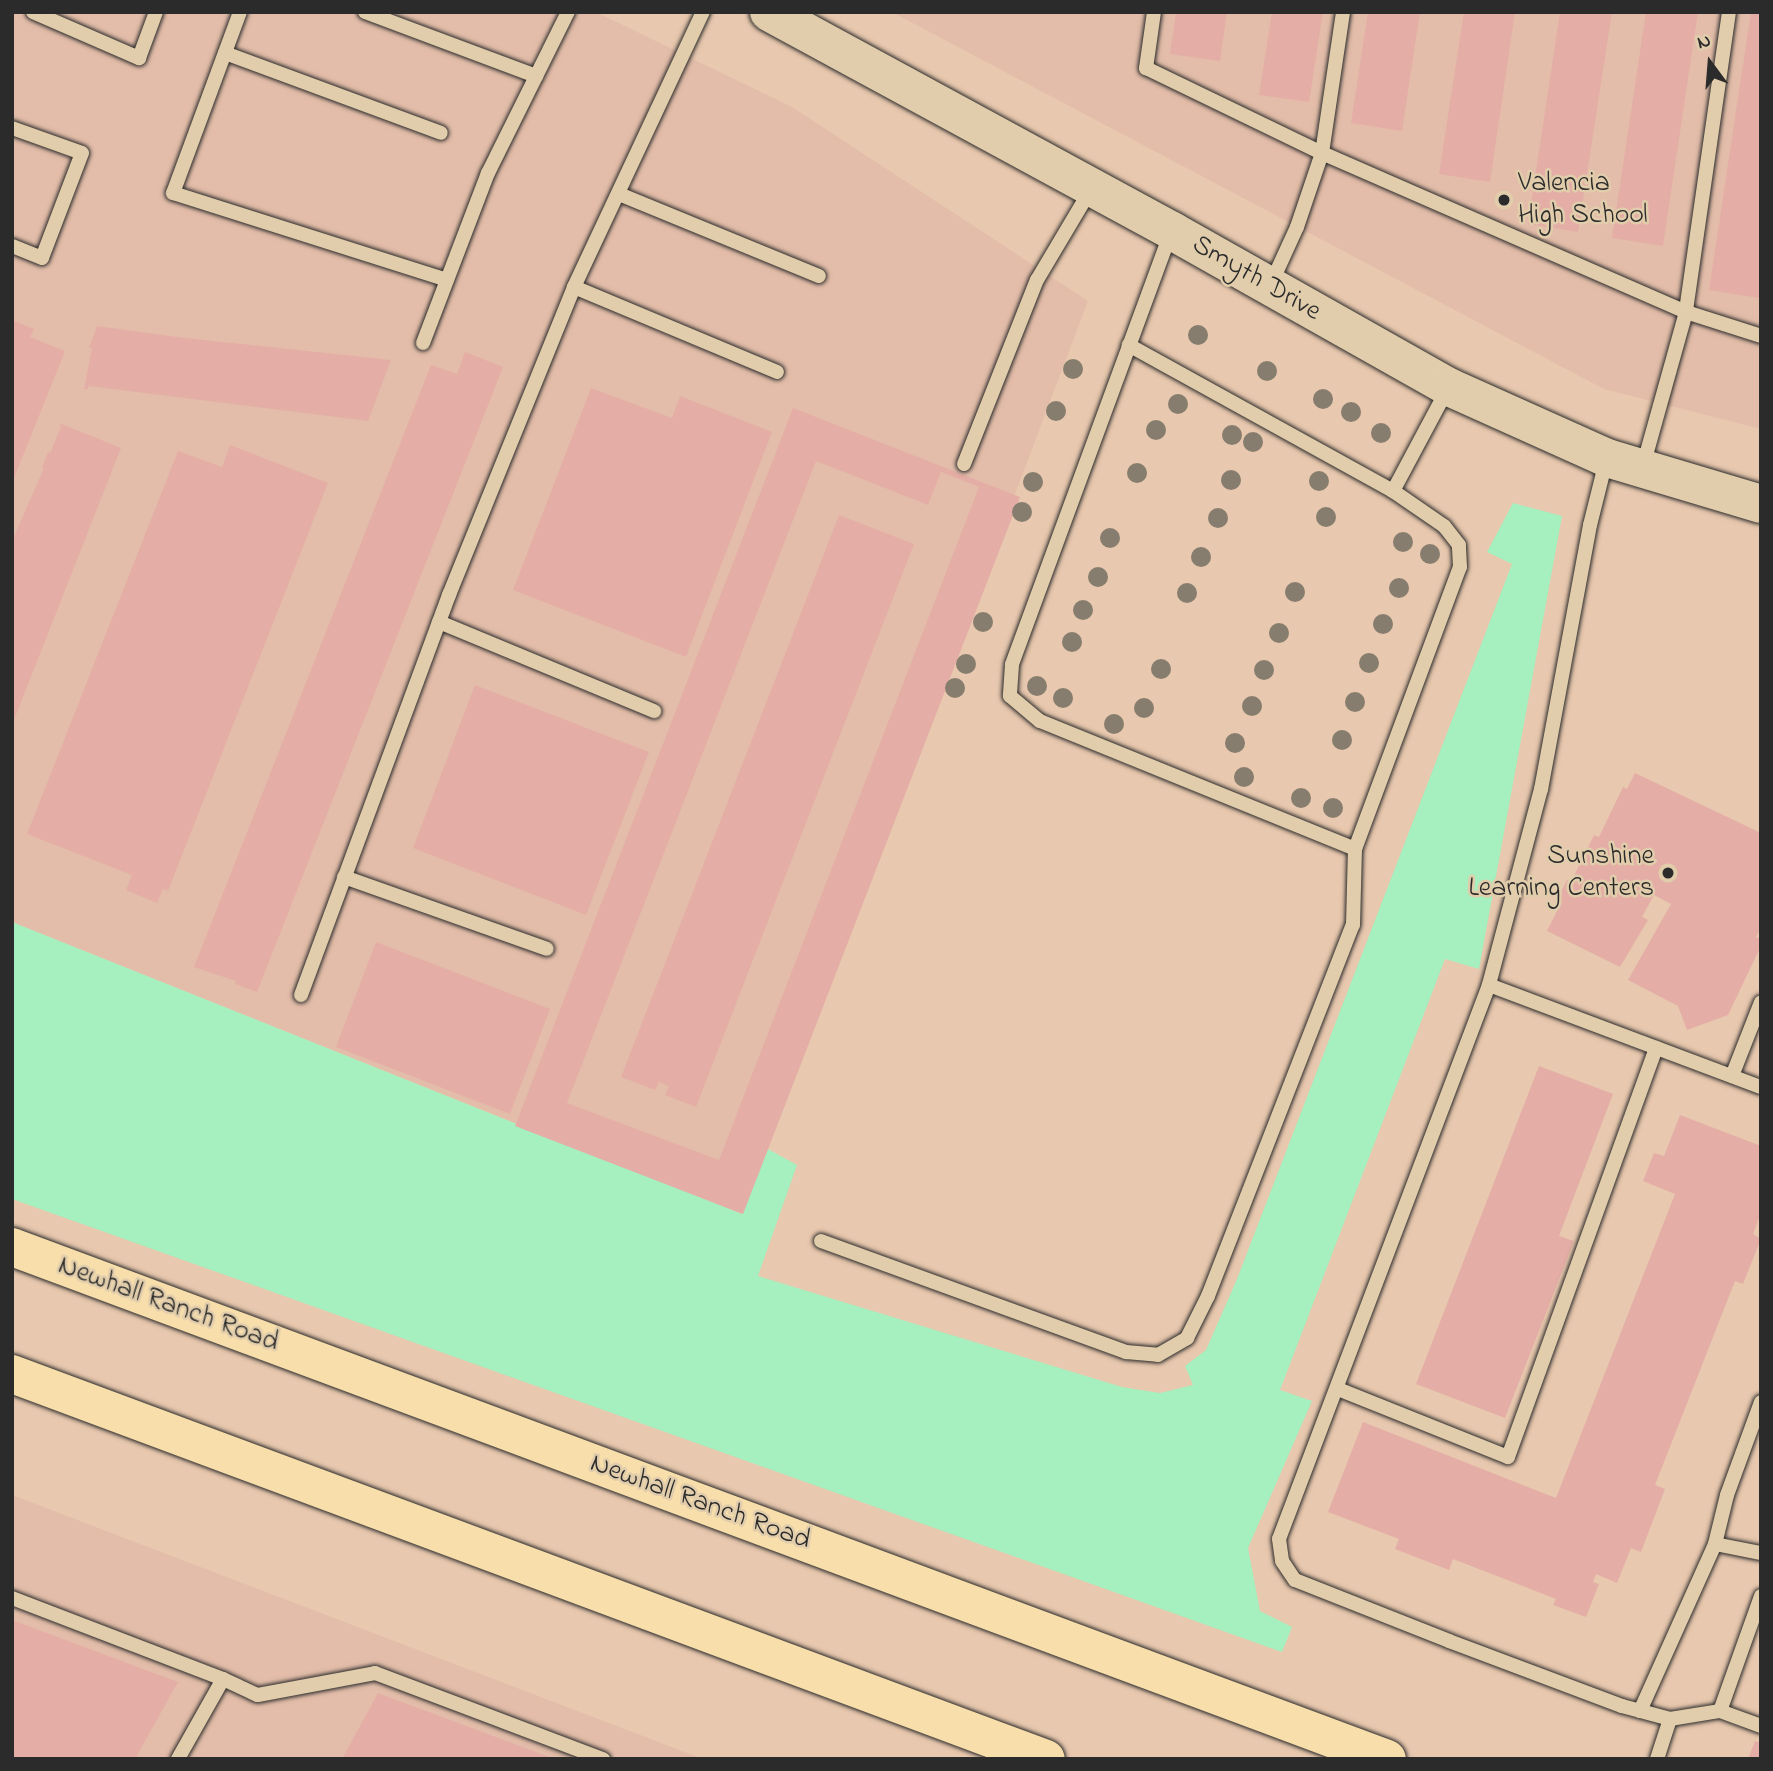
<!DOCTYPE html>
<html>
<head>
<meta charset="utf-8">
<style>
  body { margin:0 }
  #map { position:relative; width:1773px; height:1771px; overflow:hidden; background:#e8c8ae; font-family:"Indie Flower",sans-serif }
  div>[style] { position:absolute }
  .built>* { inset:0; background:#e3bda9 }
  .green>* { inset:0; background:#a6efbe }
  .building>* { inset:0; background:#e4aea6 }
  .roads { filter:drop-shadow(0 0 2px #2b2b2b) drop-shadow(0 0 2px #2b2b2b) }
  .lane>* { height:14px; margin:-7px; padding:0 7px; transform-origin:7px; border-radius:7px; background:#e1cdab }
  .secondary>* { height:38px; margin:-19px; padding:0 19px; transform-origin:19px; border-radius:19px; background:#e1cdab }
  .primary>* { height:38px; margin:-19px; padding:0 19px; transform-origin:19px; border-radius:19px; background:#f8deab }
  .trees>* { width:20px; height:20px; margin:-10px; border-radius:50%; background:#877d6e }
  .dots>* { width:19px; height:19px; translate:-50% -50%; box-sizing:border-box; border:4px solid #e1cdab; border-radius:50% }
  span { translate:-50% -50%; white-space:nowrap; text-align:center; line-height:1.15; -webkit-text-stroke:5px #e1cdab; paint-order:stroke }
  .poi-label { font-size:28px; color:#2b2b2b }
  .left { translate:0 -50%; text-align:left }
  .right { translate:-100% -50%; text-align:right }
  .street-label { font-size:28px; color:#2b2b2b }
  .frame { position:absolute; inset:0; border:14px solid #2b2b2b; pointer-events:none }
  .north { position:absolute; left:1675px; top:28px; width:70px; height:70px; -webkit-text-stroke:5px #e1cdab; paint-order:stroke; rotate:344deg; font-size:19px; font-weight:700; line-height:28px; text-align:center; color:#2b2b2b }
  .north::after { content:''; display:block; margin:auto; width:24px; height:32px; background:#2b2b2b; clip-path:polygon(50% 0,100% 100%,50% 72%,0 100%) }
</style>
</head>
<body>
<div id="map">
  <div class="built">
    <i style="clip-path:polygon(12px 12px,596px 12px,792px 107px,1088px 301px,743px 1214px,12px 922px)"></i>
    <i style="clip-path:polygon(892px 12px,1761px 12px,1761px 429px,1604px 389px)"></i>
    <i style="clip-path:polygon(12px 1495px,703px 1759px,12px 1759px)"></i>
  </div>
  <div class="green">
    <i style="clip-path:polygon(1513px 503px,1562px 516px,1479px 969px,1445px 959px,1280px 1390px,1312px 1401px,1248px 1548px,1260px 1611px,1292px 1627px,1282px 1652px,12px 1199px,12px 922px,742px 1214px,768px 1149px,797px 1165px,758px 1276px,1122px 1387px,1160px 1393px,1193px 1385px,1185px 1366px,1206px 1350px,1237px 1279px,1512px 564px,1487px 552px)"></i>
  </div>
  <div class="building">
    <i style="clip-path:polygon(1176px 12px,1227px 12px,1220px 61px,1170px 54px)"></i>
    <i style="clip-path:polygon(1272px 12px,1323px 12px,1309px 102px,1259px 95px)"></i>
    <i style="clip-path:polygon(1368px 12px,1420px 12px,1402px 131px,1351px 123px)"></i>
    <i style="clip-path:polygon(1464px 12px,1515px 12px,1490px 182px,1439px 174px)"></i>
    <i style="clip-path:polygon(1560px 12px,1612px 12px,1578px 232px,1528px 224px)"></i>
    <i style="clip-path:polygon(1646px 12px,1698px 12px,1663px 246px,1612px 238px)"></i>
    <i style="clip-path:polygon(1751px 12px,1761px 12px,1759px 298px,1709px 290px)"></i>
    <i style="clip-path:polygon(12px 320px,34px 329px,30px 337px,65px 351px,12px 483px)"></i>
    <i style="clip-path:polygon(97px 326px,185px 338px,391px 360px,368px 421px,88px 386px,88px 389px,84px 389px,92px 348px,89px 348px)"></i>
    <i style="clip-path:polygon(465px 352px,503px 367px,257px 992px,235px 984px,236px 981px,194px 967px,431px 365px,457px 374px)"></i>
    <i style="clip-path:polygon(591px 388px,672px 418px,680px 396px,772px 432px,686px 657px,513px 590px)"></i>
    <i style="clip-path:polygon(evenodd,793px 408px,1020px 497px,743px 1214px,515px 1126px,793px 408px,816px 461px,928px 505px,941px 472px,979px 487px,719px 1160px,567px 1103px,816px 461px)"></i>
    <i style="clip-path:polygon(59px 423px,121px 448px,12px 725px,12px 541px,44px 468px,42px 467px,48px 452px,50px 453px,61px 427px)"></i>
    <i style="clip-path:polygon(230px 445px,328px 483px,168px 891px,163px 889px,157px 903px,126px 890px,132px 875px,27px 834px,178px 451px,222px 467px)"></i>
    <i style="clip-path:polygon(839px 515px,914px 544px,696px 1107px,665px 1095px,669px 1086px,659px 1082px,655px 1090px,621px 1077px)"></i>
    <i style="clip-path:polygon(475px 685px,649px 752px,586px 915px,413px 848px)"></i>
    <i style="clip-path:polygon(1635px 773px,1761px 833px,1761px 927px,1756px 937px,1761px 939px,1761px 946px,1728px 1015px,1687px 1030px,1678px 1006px,1628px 980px,1671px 904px,1654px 895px,1642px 917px,1648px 920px,1620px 967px,1547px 931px,1561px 903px,1556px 901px,1567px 880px,1571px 882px,1594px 835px,1599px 837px,1623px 787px,1627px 789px)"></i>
    <i style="clip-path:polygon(376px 942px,550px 1009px,510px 1114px,336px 1047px)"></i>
    <i style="clip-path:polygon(1539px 1066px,1613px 1094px,1559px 1236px,1574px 1241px,1505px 1418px,1416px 1384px)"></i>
    <i style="clip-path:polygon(1680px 1115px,1761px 1146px,1761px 1213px,1753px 1234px,1761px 1239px,1743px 1284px,1735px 1281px,1655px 1485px,1665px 1489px,1641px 1552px,1631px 1548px,1617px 1583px,1596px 1574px,1593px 1582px,1599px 1584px,1586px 1617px,1553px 1605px,1556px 1599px,1453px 1559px,1449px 1570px,1395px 1549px,1399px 1539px,1328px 1512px,1363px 1422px,1556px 1498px,1675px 1194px,1643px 1181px,1654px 1153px,1664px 1156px)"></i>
    <i style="clip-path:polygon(12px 1620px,178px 1682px,135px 1759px,12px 1759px)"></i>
    <i style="clip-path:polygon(378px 1693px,552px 1758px,552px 1759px,342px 1759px)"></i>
    <i style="clip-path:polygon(1755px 1741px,1761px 1743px,1761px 1759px,1748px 1759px)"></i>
  </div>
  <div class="roads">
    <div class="lane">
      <i style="left:33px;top:12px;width:116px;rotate:23.5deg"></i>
      <i style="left:139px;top:58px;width:49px;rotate:-69.7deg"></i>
      <i style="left:240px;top:12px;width:193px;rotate:110.3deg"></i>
      <i style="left:173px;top:193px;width:287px;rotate:17.6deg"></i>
      <i style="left:365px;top:12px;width:183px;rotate:20.5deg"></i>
      <i style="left:1154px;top:12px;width:57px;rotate:98.1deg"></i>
      <i style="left:1146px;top:68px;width:195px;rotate:25.8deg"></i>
      <i style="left:1322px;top:153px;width:143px;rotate:-81.5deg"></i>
      <i style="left:1729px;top:12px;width:303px;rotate:98.2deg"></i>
      <i style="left:1686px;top:312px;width:79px;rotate:17.7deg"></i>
      <i style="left:225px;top:53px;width:230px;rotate:20.3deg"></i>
      <i style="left:12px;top:128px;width:74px;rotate:19.7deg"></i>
      <i style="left:82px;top:153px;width:112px;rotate:110.9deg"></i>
      <i style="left:42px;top:258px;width:32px;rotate:-158deg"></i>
      <i style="left:619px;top:194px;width:216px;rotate:22.3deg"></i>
      <i style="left:1171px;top:232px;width:461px;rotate:110.2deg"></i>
      <i style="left:1012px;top:665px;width:31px;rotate:94deg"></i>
      <i style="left:1010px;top:696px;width:39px;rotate:40deg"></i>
      <i style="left:1040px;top:721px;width:340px;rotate:22.1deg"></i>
      <i style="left:1270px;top:286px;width:65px;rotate:-65.4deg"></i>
      <i style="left:1297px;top:227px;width:78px;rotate:-71.3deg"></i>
      <i style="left:1322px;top:153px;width:397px;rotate:23.6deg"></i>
      <i style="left:1686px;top:312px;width:160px;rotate:105.6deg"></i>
      <i style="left:574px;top:287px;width:220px;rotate:22.7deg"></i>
      <i style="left:423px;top:343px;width:182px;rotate:-69.1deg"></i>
      <i style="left:488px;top:173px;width:180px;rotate:-63.6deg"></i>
      <i style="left:1606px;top:461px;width:66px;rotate:104deg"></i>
      <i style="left:1590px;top:525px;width:269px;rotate:100.5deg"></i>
      <i style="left:1541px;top:789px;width:203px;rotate:104.9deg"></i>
      <i style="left:1489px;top:985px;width:592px;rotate:110.76deg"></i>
      <i style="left:1279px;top:1539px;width:22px;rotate:82deg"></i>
      <i style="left:1282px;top:1561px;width:23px;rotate:56deg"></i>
      <i style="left:1295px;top:1580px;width:166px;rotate:21.6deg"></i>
      <i style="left:1449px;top:1641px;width:185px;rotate:20.6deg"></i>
      <i style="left:1622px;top:1706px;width:50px;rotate:15.2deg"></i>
      <i style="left:1670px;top:1719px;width:51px;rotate:-9.1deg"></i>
      <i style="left:964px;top:464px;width:198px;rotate:-68.4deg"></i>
      <i style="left:1037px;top:280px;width:106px;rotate:-59.3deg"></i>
      <i style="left:1393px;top:491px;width:117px;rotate:-61.9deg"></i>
      <i style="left:439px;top:622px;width:233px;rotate:22.5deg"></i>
      <i style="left:344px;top:877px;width:215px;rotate:19.5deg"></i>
      <i style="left:1489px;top:985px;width:290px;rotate:20.6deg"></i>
      <i style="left:301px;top:995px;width:427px;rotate:-69.7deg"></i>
      <i style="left:449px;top:595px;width:332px;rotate:-67.9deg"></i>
      <i style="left:574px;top:287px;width:304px;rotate:-64.9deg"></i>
      <i style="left:1732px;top:1076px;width:79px;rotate:-68.6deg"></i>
      <i style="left:821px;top:1241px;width:325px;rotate:20deg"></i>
      <i style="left:1126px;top:1352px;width:32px;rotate:5deg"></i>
      <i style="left:1158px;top:1355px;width:34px;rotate:-30deg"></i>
      <i style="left:1187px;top:1338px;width:47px;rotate:-63.4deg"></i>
      <i style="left:1208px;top:1296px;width:398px;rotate:-68.7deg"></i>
      <i style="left:1353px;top:925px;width:76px;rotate:-88.5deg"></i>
      <i style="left:1355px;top:849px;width:301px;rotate:-69.6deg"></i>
      <i style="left:1460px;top:567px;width:22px;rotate:-93deg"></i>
      <i style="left:1459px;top:545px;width:24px;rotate:-128deg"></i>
      <i style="left:1444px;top:526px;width:62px;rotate:-145.5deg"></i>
      <i style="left:1393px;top:491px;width:302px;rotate:-151.1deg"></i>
      <i style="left:1338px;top:1389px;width:183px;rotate:21.8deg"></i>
      <i style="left:1508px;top:1457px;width:435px;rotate:-70.1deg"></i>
      <i style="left:1715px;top:1544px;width:47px;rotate:11.1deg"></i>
      <i style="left:1761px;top:1596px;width:122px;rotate:109.6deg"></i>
      <i style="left:1720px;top:1711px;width:44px;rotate:20.1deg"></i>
      <i style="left:12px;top:1598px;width:226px;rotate:21deg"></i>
      <i style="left:223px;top:1679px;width:92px;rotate:119.4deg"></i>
      <i style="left:223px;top:1679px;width:38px;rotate:25deg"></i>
      <i style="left:258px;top:1695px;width:119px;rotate:-10.6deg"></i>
      <i style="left:375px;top:1673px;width:244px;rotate:20.7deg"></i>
      <i style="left:1640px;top:1711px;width:183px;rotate:-65.8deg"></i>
      <i style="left:1715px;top:1544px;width:50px;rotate:-76.2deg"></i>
      <i style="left:1727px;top:1495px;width:99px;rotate:-69.9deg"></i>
      <i style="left:1657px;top:1759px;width:42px;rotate:-72deg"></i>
    </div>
    <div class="secondary">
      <i style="left:769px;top:12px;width:459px;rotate:28.5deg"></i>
      <i style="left:1172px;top:231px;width:318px;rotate:29.4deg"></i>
      <i style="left:1449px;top:387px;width:173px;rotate:24.2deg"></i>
      <i style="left:1607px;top:458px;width:161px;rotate:16.6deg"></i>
    </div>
    <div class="primary">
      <i style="left:12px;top:1247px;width:1467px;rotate:20.42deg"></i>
      <i style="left:12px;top:1374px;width:1103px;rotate:20.42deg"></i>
    </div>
  </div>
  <div class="trees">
    <i style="left:1198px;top:335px"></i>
    <i style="left:1073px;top:369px"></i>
    <i style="left:1267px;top:371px"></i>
    <i style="left:1323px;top:399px"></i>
    <i style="left:1178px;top:404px"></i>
    <i style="left:1056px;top:411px"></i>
    <i style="left:1351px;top:412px"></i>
    <i style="left:1156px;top:430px"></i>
    <i style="left:1381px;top:433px"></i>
    <i style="left:1232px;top:435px"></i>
    <i style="left:1253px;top:442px"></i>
    <i style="left:1137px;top:473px"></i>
    <i style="left:1231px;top:480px"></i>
    <i style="left:1319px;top:481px"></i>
    <i style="left:1033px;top:482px"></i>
    <i style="left:1022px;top:512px"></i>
    <i style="left:1326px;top:517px"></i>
    <i style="left:1218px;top:518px"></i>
    <i style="left:1110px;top:538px"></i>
    <i style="left:1403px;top:542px"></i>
    <i style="left:1430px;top:554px"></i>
    <i style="left:1201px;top:557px"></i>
    <i style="left:1098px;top:577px"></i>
    <i style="left:1399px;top:588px"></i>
    <i style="left:1295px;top:592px"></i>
    <i style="left:1187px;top:593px"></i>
    <i style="left:1083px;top:610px"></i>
    <i style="left:983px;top:622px"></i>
    <i style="left:1383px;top:624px"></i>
    <i style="left:1279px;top:633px"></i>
    <i style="left:1072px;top:642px"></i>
    <i style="left:1369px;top:663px"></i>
    <i style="left:966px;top:664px"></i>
    <i style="left:1161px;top:669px"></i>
    <i style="left:1264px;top:670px"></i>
    <i style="left:1037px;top:686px"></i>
    <i style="left:955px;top:688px"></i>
    <i style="left:1063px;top:698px"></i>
    <i style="left:1355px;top:702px"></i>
    <i style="left:1252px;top:706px"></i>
    <i style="left:1144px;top:708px"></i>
    <i style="left:1114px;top:724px"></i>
    <i style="left:1342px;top:740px"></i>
    <i style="left:1235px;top:743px"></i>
    <i style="left:1244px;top:777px"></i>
    <i style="left:1301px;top:798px"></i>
    <i style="left:1333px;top:808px"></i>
  </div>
  <div class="dots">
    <i style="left:1504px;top:200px;background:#2b2b2b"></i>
    <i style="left:1668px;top:873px;background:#2b2b2b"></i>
  </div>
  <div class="poi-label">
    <span class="left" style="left:1518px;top:200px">Valencia<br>High School</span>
    <span class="right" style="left:1654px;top:873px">Sunshine<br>Learning Centers</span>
  </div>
  <div class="street-label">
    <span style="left:1256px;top:279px;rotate:30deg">Smyth Drive</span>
    <span style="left:168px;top:1305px;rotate:20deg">Newhall Ranch Road</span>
    <span style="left:700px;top:1503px;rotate:20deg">Newhall Ranch Road</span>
  </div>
  <div class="frame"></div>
  <div class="north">N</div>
</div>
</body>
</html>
